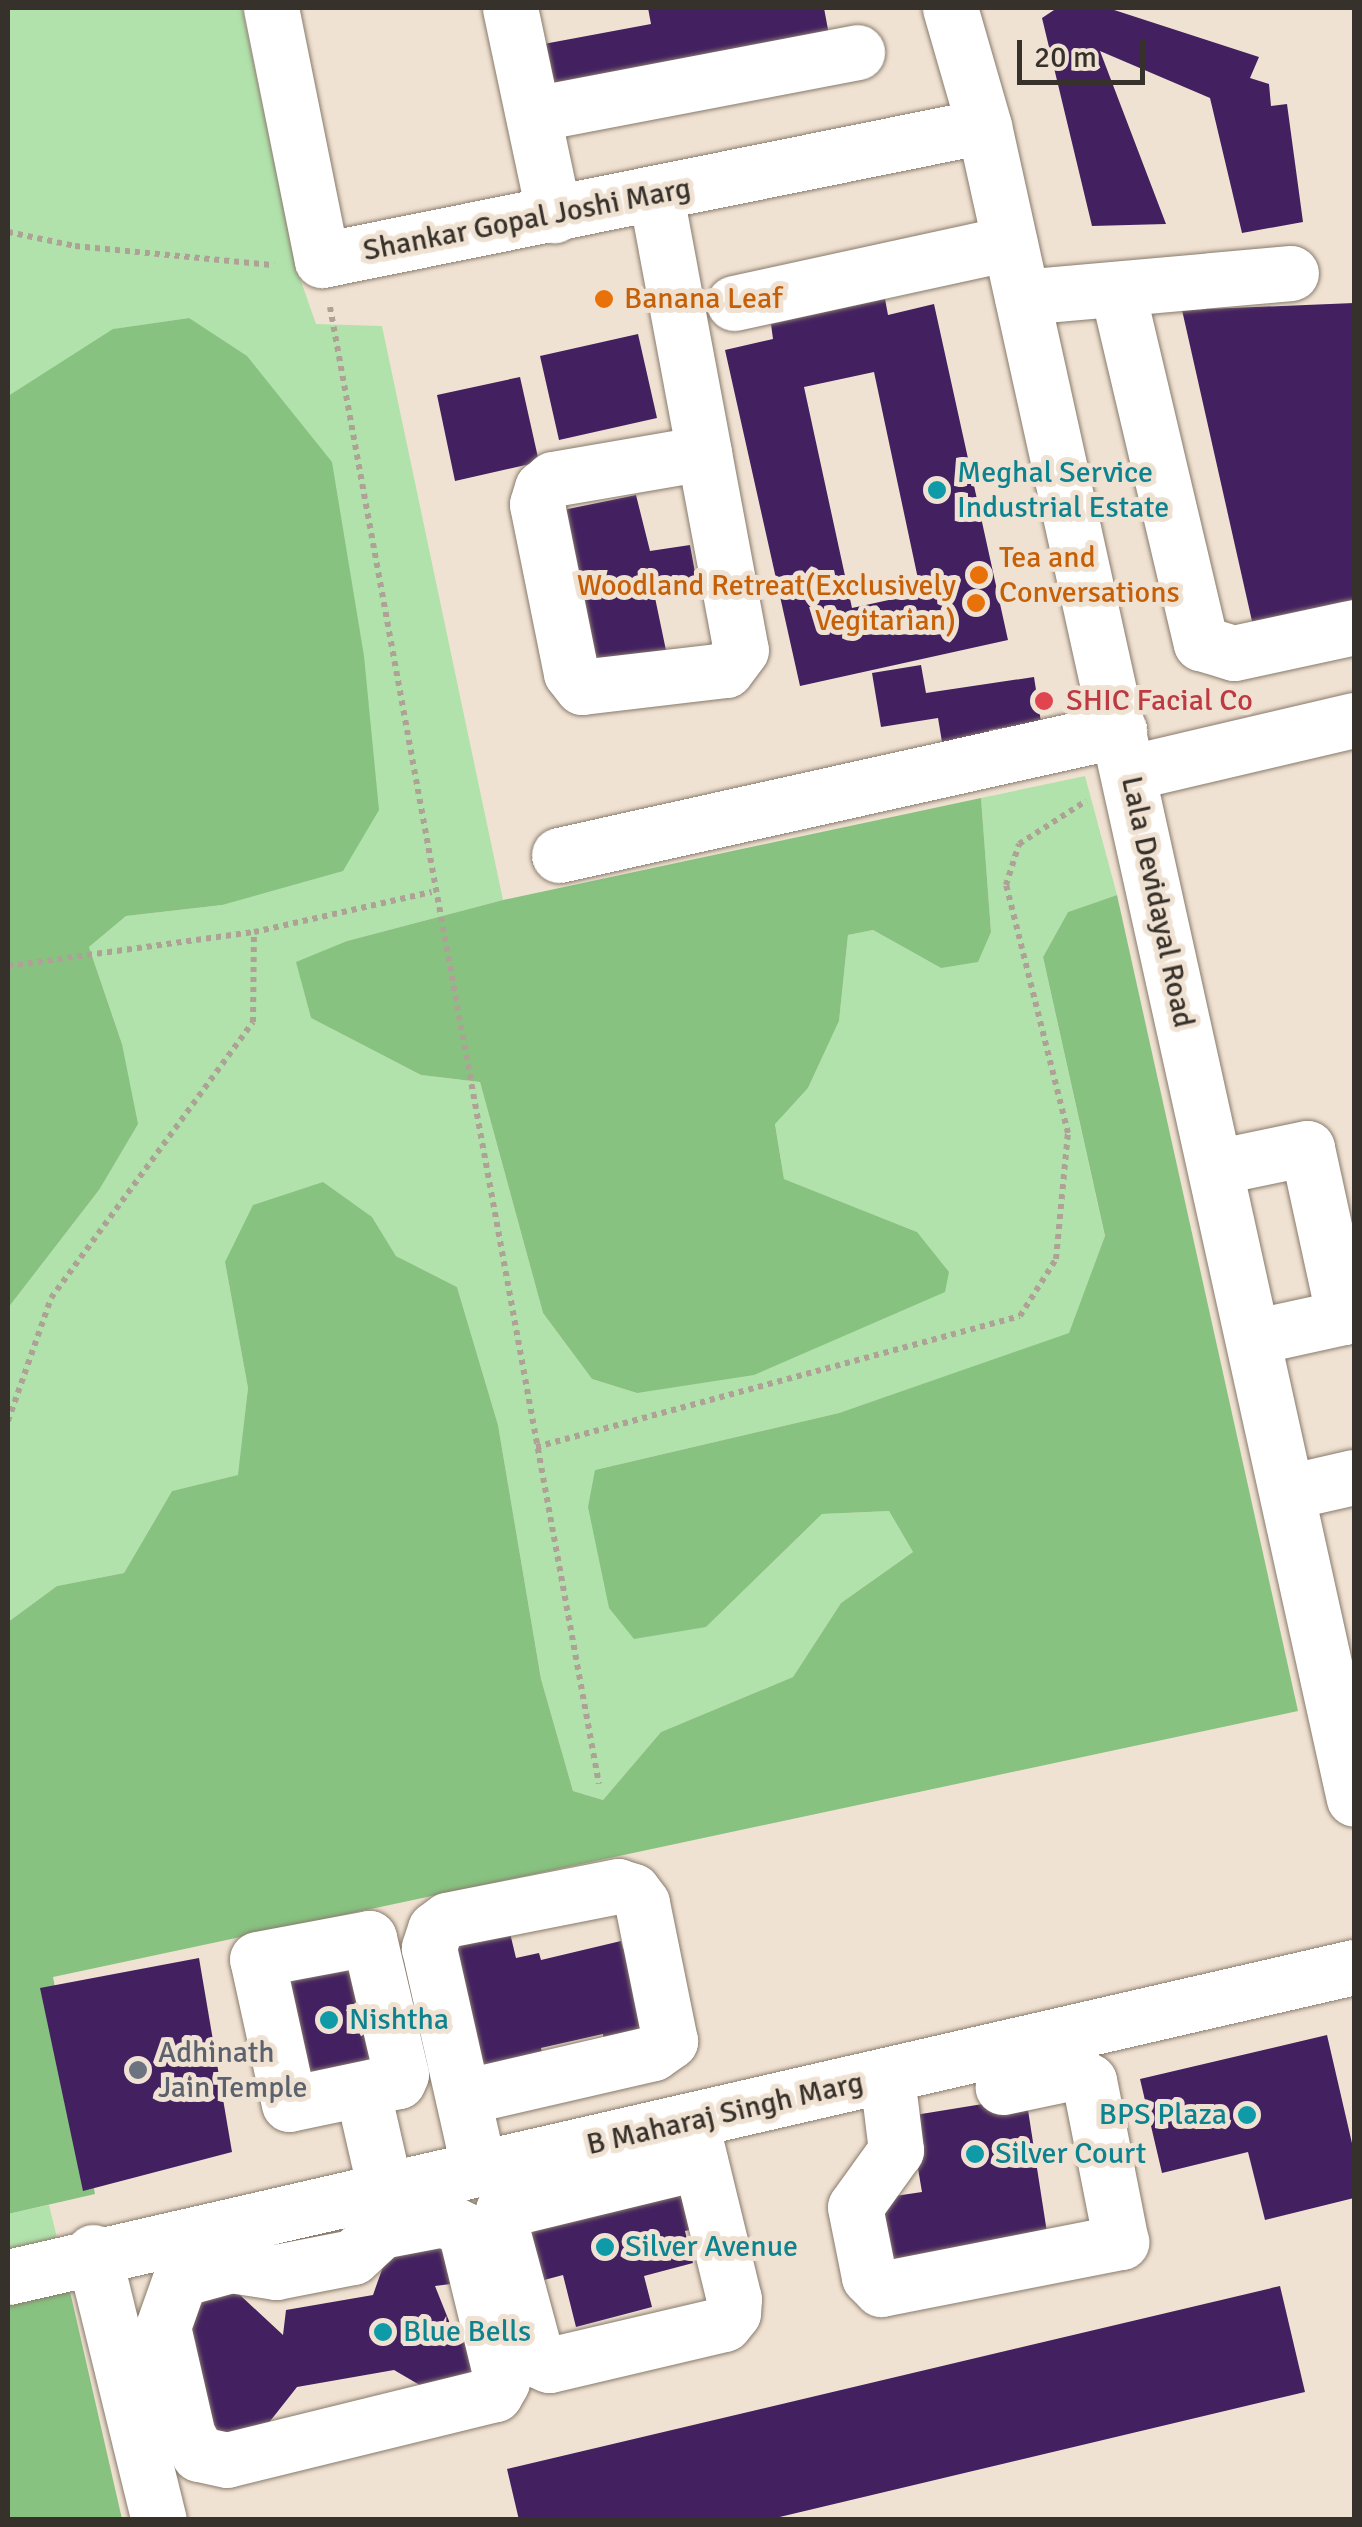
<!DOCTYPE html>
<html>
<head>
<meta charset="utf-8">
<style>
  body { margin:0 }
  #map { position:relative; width:1362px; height:2527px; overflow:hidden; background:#f0e2d2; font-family:Signika,sans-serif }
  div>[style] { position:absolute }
  .green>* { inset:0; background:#b1e2ab }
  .forest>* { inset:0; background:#87c280 }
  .building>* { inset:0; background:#432160 }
  .path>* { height:6px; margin-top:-3px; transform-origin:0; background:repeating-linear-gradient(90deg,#ada295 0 5px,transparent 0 10px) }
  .roads { filter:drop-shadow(0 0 2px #887b6d) drop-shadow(0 0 2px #887b6d) }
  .minor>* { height:55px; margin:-27.5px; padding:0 27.5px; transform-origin:27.5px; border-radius:27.5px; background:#fff }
  .dots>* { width:28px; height:28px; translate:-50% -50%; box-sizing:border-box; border:5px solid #f0e2d2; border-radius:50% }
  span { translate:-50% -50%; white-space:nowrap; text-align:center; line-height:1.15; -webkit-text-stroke:10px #f0e2d2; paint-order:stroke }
  .street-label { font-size:30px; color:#37312b }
  .food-label { font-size:30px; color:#c56008 }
  .left { translate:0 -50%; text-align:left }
  .right { translate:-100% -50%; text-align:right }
  .culture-label { font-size:30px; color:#0d838f }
  .health-label { font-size:30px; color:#be3a42 }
  .worship-label { font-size:30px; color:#5b616d }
  .frame { position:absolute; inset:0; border:10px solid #37312b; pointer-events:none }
  .scale { position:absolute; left:1017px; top:40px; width:128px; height:45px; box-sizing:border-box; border:5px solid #37312b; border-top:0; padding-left:12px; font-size:30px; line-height:35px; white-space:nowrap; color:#37312b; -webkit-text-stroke:8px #f0e2d2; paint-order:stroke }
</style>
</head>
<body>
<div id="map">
  <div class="green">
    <i style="clip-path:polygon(242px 8px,296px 267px,316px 324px,382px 326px,503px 900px,347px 941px,297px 963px,311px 1018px,421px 1075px,480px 1082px,543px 1313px,592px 1379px,637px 1393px,917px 1232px,784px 1179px,775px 1123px,808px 1088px,839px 1021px,848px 935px,873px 930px,941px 968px,991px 932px,981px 798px,1085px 776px,1117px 895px,1068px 912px,1043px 957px,1105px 1237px,1069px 1334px,839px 1413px,595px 1470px,706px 1627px,822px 1514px,889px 1511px,913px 1552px,841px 1603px,793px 1677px,661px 1732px,603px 1800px,573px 1791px,541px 1679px,498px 1425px,457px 1287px,396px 1256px,372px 1217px,225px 1262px,248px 1388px,239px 1475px,172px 1491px,124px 1573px,57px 1586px,8px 1622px,8px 1308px,99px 1190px,122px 1044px,89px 947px,126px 916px,222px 905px,189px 318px,114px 329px,8px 396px,8px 9px)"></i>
    <i style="clip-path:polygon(49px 2205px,69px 2287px,8px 2304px,8px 2214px)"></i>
  </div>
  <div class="forest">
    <i style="clip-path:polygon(189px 318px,247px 356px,332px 462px,364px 656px,379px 810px,343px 871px,222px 905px,126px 916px,89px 947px,122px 1044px,138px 1124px,99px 1190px,8px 1308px,8px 396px,113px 329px)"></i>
    <i style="clip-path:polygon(981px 798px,991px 932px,978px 962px,941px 968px,873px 930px,848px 935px,839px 1021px,808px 1088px,775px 1124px,784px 1179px,917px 1232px,949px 1272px,945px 1292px,754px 1375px,637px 1393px,592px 1379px,543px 1313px,480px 1082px,421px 1075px,311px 1018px,296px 962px,347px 941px,503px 900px)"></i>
    <i style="clip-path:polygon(1117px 895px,1298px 1711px,53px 1977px,95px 2194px,8px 2214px,8px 1622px,57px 1586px,124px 1573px,172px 1491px,238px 1475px,248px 1388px,225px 1262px,253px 1205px,323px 1182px,372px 1217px,396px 1256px,457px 1287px,498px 1425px,541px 1679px,573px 1791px,603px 1800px,661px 1732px,793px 1677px,841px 1603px,913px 1552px,889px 1511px,822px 1514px,706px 1627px,634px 1639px,609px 1608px,588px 1507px,595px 1470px,839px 1413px,1069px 1333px,1105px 1236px,1043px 957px,1068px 912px)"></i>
    <i style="clip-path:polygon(69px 2287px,122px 2519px,8px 2520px,8px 2304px)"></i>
  </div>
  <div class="building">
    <i style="clip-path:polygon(648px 8px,824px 8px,832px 51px,543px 104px,533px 46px,651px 24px)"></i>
    <i style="clip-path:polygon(1057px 8px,1108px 8px,1259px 57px,1250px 78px,1269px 84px,1271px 106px,1287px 104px,1303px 222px,1242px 233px,1210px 98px,1100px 51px,1166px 224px,1092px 226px,1042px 18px)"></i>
    <i style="clip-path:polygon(evenodd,885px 299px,888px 315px,934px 304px,1008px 640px,800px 686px,725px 350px,773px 339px,771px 324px,885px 299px,874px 372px,921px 593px,852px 608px,804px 387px,874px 372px)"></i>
    <i style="clip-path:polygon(1354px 303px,1354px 616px,1256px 639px,1182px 310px)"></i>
    <i style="clip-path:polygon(638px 334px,657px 418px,559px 440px,540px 356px)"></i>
    <i style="clip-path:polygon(520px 377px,539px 462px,455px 481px,437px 395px)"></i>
    <i style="clip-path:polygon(636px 495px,650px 551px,690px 545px,697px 583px,653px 588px,668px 660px,594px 672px,563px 510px)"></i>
    <i style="clip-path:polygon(921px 665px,926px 693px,1034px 677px,1041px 722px,989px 730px,992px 753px,945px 760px,938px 718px,881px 727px,872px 673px)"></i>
    <i style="clip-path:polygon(510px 1933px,516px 1958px,539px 1953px,541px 1960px,621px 1941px,623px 1949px,632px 1947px,650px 2030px,606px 2050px,603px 2034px,541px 2048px,546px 2070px,473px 2078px,442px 1949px)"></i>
    <i style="clip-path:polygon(365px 1945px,391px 2076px,293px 2095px,267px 1964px)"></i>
    <i style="clip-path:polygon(199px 1958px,232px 2152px,83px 2191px,40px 1988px)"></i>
    <i style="clip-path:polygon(1327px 2035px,1354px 2152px,1354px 2198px,1265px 2220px,1248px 2152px,1162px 2173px,1140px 2079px)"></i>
    <i style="clip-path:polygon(1026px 2097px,1048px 2239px,885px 2265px,875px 2199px,922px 2192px,909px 2116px)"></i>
    <i style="clip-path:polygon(698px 2189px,708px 2225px,685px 2231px,693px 2263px,644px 2276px,652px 2307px,576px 2327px,563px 2275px,529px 2284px,513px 2217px)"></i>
    <i style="clip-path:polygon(460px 2237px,466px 2282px,435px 2286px,451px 2326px,481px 2329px,490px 2365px,430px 2391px,394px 2370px,297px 2387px,256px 2439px,235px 2440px,187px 2417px,172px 2344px,202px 2284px,226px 2282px,283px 2335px,286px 2310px,373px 2295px,393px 2238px)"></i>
    <i style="clip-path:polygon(1280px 2286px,1305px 2392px,767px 2520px,519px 2520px,507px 2469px)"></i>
  </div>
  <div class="path">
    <i style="left:8px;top:232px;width:68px;rotate:11.8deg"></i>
    <i style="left:75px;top:246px;width:200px;rotate:5.5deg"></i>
    <i style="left:330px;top:307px;width:1501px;rotate:79.68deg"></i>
    <i style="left:8px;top:966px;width:248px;rotate:-7.9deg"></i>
    <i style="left:254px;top:932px;width:182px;rotate:-12.7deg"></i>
    <i style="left:8px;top:1421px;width:130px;rotate:-70.7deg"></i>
    <i style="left:51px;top:1298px;width:342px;rotate:-53.8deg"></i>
    <i style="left:253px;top:1022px;width:90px;rotate:-89.4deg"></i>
    <i style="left:536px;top:1447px;width:501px;rotate:-15.14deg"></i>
    <i style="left:1020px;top:1316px;width:67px;rotate:-57.7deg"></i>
    <i style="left:1056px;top:1259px;width:127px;rotate:-84.6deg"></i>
    <i style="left:1068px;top:1133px;width:256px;rotate:-104deg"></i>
    <i style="left:1006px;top:885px;width:43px;rotate:-72.4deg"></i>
    <i style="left:1019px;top:844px;width:80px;rotate:-32.7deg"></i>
  </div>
  <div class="roads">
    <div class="minor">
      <i style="left:271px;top:8px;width:257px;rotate:78.6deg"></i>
      <i style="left:322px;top:260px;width:675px;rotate:-11.44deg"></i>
      <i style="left:510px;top:8px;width:212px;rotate:78deg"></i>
      <i style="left:950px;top:8px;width:123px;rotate:73.9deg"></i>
      <i style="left:984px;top:126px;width:1713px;rotate:77.53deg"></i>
      <i style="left:533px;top:114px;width:330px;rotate:-10.8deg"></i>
      <i style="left:656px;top:196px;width:261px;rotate:79.4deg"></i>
      <i style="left:704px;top:453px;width:200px;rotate:79.4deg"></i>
      <i style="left:741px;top:650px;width:25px;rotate:127deg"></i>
      <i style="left:726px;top:670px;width:145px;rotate:173.3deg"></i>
      <i style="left:582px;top:687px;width:18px;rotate:-128deg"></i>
      <i style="left:571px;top:673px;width:172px;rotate:-101.4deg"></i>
      <i style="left:537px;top:504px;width:17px;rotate:-73deg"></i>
      <i style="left:542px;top:488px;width:14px;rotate:-39deg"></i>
      <i style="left:553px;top:479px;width:153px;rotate:-9.8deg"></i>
      <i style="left:1117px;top:289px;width:364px;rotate:76.7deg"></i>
      <i style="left:1201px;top:643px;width:34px;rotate:17deg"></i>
      <i style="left:1234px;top:653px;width:123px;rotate:-12.2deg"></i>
      <i style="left:1022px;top:297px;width:270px;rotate:-5.1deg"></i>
      <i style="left:734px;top:303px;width:282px;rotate:-12.3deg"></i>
      <i style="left:1128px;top:773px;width:232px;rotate:-13.2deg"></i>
      <i style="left:559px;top:855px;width:574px;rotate:-12.58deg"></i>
      <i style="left:1216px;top:1167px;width:93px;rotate:-11.8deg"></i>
      <i style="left:1307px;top:1148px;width:173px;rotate:77.7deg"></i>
      <i style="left:1344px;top:1317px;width:93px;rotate:167.6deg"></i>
      <i style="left:1288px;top:1492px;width:68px;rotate:-12.8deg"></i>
      <i style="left:369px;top:1938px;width:140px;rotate:76.8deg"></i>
      <i style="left:401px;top:2074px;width:8px;rotate:113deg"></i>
      <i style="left:398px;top:2081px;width:111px;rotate:168.1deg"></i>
      <i style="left:289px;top:2104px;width:148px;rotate:-102.4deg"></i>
      <i style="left:257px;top:1959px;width:114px;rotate:-10.6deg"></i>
      <i style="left:887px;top:2077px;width:74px;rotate:83deg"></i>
      <i style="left:896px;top:2150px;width:70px;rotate:125.7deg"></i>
      <i style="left:855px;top:2207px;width:71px;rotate:78.7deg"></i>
      <i style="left:869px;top:2277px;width:17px;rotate:45deg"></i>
      <i style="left:881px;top:2289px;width:245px;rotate:-11.1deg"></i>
      <i style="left:1121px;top:2242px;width:164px;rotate:-101.2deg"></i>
      <i style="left:1089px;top:2081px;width:17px;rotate:-149deg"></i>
      <i style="left:1074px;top:2072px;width:73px;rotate:168.1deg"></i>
      <i style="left:363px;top:2093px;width:98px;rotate:77.1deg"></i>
      <i style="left:463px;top:2097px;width:195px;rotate:-13deg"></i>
      <i style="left:653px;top:2053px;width:21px;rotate:-35deg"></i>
      <i style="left:670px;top:2041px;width:141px;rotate:-101.5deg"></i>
      <i style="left:642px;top:1903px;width:15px;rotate:-127deg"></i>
      <i style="left:633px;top:1891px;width:16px;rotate:-162deg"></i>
      <i style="left:618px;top:1886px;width:174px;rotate:168.8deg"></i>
      <i style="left:447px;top:1920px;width:15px;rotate:143deg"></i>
      <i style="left:435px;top:1929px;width:20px;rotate:108deg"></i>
      <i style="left:429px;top:1948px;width:227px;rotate:77.3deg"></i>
      <i style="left:691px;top:2123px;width:181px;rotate:76.3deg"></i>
      <i style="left:734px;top:2299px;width:14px;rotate:94deg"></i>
      <i style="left:733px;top:2313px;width:14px;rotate:129deg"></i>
      <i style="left:724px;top:2324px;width:180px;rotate:166.8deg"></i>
      <i style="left:549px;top:2365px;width:13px;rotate:-157deg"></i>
      <i style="left:537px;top:2360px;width:142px;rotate:-105.1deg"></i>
      <i style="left:500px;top:2223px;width:13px;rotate:-77deg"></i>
      <i style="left:503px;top:2210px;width:203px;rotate:-13.7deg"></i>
      <i style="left:444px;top:2219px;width:24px;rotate:28deg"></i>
      <i style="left:465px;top:2230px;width:156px;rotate:76.3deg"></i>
      <i style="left:502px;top:2382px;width:14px;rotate:120deg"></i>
      <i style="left:495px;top:2394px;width:276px;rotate:166.2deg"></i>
      <i style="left:227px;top:2460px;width:29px;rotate:-168deg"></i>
      <i style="left:199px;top:2454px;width:21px;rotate:-121deg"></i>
      <i style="left:188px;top:2436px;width:112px;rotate:-102.9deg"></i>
      <i style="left:163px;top:2327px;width:51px;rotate:-70.5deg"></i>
      <i style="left:180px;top:2279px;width:53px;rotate:-15.4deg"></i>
      <i style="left:231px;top:2265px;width:46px;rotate:8.8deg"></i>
      <i style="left:276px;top:2272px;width:78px;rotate:-11deg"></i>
      <i style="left:353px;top:2257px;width:38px;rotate:-43deg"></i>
      <i style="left:381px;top:2231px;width:64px;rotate:-10.8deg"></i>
      <i style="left:93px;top:2252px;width:276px;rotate:76.2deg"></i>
      <i style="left:8px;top:2277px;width:1381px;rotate:-12.97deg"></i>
    </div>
  </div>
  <div class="dots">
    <i style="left:604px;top:299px;background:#e8710a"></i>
    <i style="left:937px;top:490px;background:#0f9aa8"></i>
    <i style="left:979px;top:575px;background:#e8710a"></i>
    <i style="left:976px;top:603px;background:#e8710a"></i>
    <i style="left:1044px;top:701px;background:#e0444e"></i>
    <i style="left:329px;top:2020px;background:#0f9aa8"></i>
    <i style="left:138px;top:2070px;background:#6b7280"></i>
    <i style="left:1247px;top:2115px;background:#0f9aa8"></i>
    <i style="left:975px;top:2154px;background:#0f9aa8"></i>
    <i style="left:605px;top:2247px;background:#0f9aa8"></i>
    <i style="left:383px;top:2332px;background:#0f9aa8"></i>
  </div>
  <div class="street-label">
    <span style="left:527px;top:220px;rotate:-11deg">Shankar Gopal Joshi Marg</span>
    <span style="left:1157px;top:902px;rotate:78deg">Lala Devidayal Road</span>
    <span style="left:725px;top:2114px;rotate:-13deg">B Maharaj Singh Marg</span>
  </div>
  <div class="food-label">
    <span class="left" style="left:624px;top:299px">Banana Leaf</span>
    <span class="left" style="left:999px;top:575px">Tea and<br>Conversations</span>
    <span class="right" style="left:956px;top:603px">Woodland Retreat(Exclusively<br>Vegitarian)</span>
  </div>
  <div class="culture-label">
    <span class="left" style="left:957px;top:490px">Meghal Service<br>Industrial Estate</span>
    <span class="left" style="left:349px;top:2020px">Nishtha</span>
    <span class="right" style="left:1227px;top:2115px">BPS Plaza</span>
    <span class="left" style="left:995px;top:2154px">Silver Court</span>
    <span class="left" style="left:625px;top:2247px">Silver Avenue</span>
    <span class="left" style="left:403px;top:2332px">Blue Bells</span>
  </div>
  <div class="health-label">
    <span class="left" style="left:1066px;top:701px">SHIC Facial Co</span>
  </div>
  <div class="worship-label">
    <span class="left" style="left:158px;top:2070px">Adhinath<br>Jain Temple</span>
  </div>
  <div class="frame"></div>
  <div class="scale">20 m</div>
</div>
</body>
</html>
